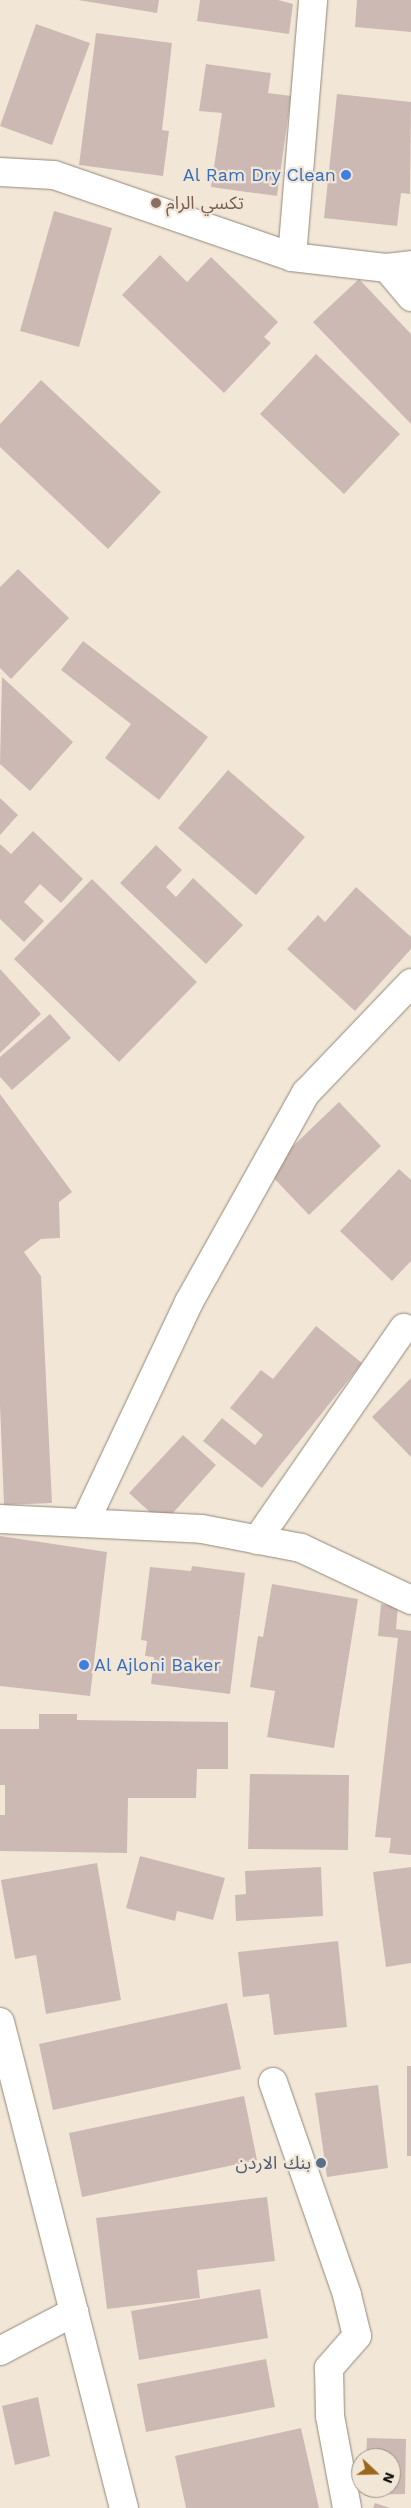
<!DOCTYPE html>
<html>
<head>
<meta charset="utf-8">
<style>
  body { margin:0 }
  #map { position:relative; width:411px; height:2508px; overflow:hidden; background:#f2e7d7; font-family:"Work Sans","Noto Sans Arabic",sans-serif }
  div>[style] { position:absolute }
  .building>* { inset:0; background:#cdb9b4 }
  .roads { filter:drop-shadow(0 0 1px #928879) drop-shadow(0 0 1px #928879) }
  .minor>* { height:28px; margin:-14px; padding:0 14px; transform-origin:14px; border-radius:14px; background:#fff }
  .tertiary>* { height:28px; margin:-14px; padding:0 14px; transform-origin:14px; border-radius:14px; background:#fff }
  .dots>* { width:14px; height:14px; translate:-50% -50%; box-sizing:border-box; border:2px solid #f2e7d7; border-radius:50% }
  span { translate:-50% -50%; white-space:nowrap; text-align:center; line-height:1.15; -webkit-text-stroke:4.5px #f2e7d7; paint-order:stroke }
  .shop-label { font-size:18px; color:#366cbe }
  .right { translate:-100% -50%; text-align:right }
  .left { translate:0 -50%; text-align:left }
  .education-label { font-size:18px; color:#785e54 }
  .service-label { font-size:18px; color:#4e5e75 }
  .north { position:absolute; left:351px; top:2448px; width:50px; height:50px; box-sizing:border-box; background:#f2e7d7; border:1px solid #989085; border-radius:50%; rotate:111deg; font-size:14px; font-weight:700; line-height:20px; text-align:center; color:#120e09 }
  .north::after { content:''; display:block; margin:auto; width:18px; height:22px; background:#9b661e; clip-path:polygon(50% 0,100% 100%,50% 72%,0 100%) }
</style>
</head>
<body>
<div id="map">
  <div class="building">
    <i style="clip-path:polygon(78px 0,159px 0,157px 13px)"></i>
    <i style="clip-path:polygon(200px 0,278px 0,293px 4px,289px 34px,197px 21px)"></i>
    <i style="clip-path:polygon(357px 0,411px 0,411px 32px,355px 27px)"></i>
    <i style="clip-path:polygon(36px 24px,90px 43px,52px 145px,0 126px)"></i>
    <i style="clip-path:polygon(96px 33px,172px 43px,162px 130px,169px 131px,163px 176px,79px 165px)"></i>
    <i style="clip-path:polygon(206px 64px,271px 73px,268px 93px,291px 96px,277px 196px,211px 187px,222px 113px,199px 111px)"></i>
    <i style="clip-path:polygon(337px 94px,411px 102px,410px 194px,401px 193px,397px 226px,324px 218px)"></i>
    <i style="clip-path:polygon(54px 211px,112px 228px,79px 347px,20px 331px)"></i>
    <i style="clip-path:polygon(160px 255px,187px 282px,211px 257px,278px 322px,264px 337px,271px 343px,224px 393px,122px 295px)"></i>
    <i style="clip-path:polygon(359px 279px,411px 334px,411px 424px,313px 322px)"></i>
    <i style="clip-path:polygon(316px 354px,400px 434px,344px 494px,260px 414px)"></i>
    <i style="clip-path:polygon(41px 380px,161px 492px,108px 549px,0 447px,0 424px)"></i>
    <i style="clip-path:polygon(18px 569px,69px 618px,11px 679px,0 668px,0 587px)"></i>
    <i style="clip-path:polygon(83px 641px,208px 737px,159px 800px,105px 758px,131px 724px,61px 670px)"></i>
    <i style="clip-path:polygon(2px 677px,73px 742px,30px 791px,0 764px)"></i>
    <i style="clip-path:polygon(228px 770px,305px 837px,256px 895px,178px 828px)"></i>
    <i style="clip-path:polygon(0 798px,18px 815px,0 835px)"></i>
    <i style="clip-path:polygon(33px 831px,83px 879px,61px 903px,40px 884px,24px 902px,44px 921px,24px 942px,0 919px,0 844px,11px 854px)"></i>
    <i style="clip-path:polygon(156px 845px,182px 870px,166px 887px,176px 897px,193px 878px,243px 925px,206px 964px,120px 883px)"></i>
    <i style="clip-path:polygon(92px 879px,197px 982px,119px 1062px,14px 959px)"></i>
    <i style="clip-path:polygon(356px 887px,411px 937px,411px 949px,355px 1011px,287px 949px,318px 915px,325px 922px)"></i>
    <i style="clip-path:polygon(0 969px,41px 1014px,0 1053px)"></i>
    <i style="clip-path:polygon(50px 1014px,71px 1038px,12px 1090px,0 1077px,0 1057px)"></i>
    <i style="clip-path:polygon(0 1094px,72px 1192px,59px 1202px,60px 1238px,41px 1239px,24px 1252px,41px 1276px,52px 1503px,4px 1505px,0 1405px)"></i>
    <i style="clip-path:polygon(339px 1102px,381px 1146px,309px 1215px,267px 1171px)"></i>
    <i style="clip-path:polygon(399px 1169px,411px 1180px,411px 1261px,392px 1281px,340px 1231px)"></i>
    <i style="clip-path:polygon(316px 1326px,362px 1363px,262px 1488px,203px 1441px,222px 1418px,255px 1445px,263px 1435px,230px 1408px,261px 1370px,273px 1379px)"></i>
    <i style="clip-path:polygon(411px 1378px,411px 1457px,372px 1417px)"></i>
    <i style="clip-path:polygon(183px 1435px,216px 1465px,163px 1524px,129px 1493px)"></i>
    <i style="clip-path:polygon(0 1536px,107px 1552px,90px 1696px,0 1686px)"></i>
    <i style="clip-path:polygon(192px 1566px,245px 1573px,230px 1694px,151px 1684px,154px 1657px,145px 1656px,147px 1641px,141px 1640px,150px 1567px,191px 1571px)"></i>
    <i style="clip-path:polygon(272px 1584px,358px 1599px,334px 1748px,267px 1737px,275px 1691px,250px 1687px,258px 1636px,263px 1637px)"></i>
    <i style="clip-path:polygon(381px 1604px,398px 1606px,396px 1629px,411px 1631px,411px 1855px,389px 1853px,391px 1838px,375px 1837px,398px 1638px,378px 1636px)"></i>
    <i style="clip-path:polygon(39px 1714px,77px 1714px,77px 1720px,228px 1722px,228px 1769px,197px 1769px,196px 1798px,128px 1798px,127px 1853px,0 1851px,0 1815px,5px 1815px,5px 1785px,0 1785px,0 1729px,39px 1729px)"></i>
    <i style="clip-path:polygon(250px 1774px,349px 1775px,348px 1850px,248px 1849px)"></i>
    <i style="clip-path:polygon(140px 1856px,225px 1878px,213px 1920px,177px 1911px,175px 1921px,126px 1908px)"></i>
    <i style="clip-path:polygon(97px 1863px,121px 2000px,46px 2014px,36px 1955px,15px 1959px,1px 1880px)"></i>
    <i style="clip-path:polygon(321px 1867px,323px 1916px,236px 1921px,235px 1895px,246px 1894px,245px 1871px)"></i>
    <i style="clip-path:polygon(411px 1867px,411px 1963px,386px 1967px,373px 1872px)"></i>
    <i style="clip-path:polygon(338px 1941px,347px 2027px,274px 2035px,269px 1994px,243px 1997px,238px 1952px)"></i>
    <i style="clip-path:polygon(227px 2003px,241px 2069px,53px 2110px,39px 2044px)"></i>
    <i style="clip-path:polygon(407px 2066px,411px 2066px,411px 2156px,407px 2156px)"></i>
    <i style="clip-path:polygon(378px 2085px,388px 2168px,327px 2177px,315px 2093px)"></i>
    <i style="clip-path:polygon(244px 2096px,257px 2160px,82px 2197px,69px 2133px)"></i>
    <i style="clip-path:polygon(267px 2197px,275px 2261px,197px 2270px,200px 2298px,107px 2309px,96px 2218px)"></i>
    <i style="clip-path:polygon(260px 2289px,268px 2338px,139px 2360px,131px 2311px)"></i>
    <i style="clip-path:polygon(266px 2359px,275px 2407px,146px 2432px,137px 2384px)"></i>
    <i style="clip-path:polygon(38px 2397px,50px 2456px,15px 2465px,2px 2406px)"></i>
    <i style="clip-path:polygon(301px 2428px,319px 2508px,186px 2508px,175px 2456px)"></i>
    <i style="clip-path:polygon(367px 2438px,406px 2439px,405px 2494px,366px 2495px,366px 2488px,391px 2488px,391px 2458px,366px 2458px)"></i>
    <i style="clip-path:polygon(375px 2503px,390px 2508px,373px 2508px)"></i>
  </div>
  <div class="roads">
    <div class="minor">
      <i style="left:0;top:172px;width:54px;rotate:3.2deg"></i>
      <i style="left:54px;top:175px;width:252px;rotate:19deg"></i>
      <i style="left:292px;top:257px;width:96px;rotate:6.6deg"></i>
      <i style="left:387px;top:268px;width:24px;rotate:-7deg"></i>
      <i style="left:292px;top:257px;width:258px;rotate:-85.3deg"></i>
      <i style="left:387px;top:268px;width:38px;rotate:50deg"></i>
      <i style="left:0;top:1519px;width:202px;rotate:2.8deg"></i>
      <i style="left:202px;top:1529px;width:101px;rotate:10.9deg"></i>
      <i style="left:301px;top:1548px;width:122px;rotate:25.3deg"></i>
      <i style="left:85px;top:1522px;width:243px;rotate:-64.7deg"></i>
      <i style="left:189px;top:1302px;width:240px;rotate:-60.8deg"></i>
      <i style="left:306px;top:1093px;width:152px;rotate:-46.3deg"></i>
      <i style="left:257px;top:1540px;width:258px;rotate:-55.3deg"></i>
      <i style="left:273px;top:2082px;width:225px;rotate:70.8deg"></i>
      <i style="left:347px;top:2295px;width:42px;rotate:76.3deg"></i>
      <i style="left:357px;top:2336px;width:43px;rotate:131.2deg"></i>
      <i style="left:329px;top:2368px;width:48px;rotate:88.8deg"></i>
      <i style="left:330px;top:2416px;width:94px;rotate:79.5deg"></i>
      <i style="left:0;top:2351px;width:84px;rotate:-27.8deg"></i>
    </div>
    <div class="tertiary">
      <i style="left:0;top:2022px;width:502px;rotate:75.69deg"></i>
    </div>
  </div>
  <div class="dots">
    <i style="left:346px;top:175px;background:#3f7fe0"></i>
    <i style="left:156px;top:203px;background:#8d6e63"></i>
    <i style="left:84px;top:1665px;background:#3f7fe0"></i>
    <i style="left:321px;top:2163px;background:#5c6f8a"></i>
  </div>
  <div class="shop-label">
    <span class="right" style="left:336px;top:175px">Al Ram Dry Clean</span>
    <span class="left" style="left:94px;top:1665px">Al Ajloni Baker</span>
  </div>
  <div class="education-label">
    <span class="left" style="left:166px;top:203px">تكسي الرام</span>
  </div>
  <div class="service-label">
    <span class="right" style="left:311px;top:2163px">بنك الاردن</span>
  </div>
  <div class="north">N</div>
</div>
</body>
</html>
